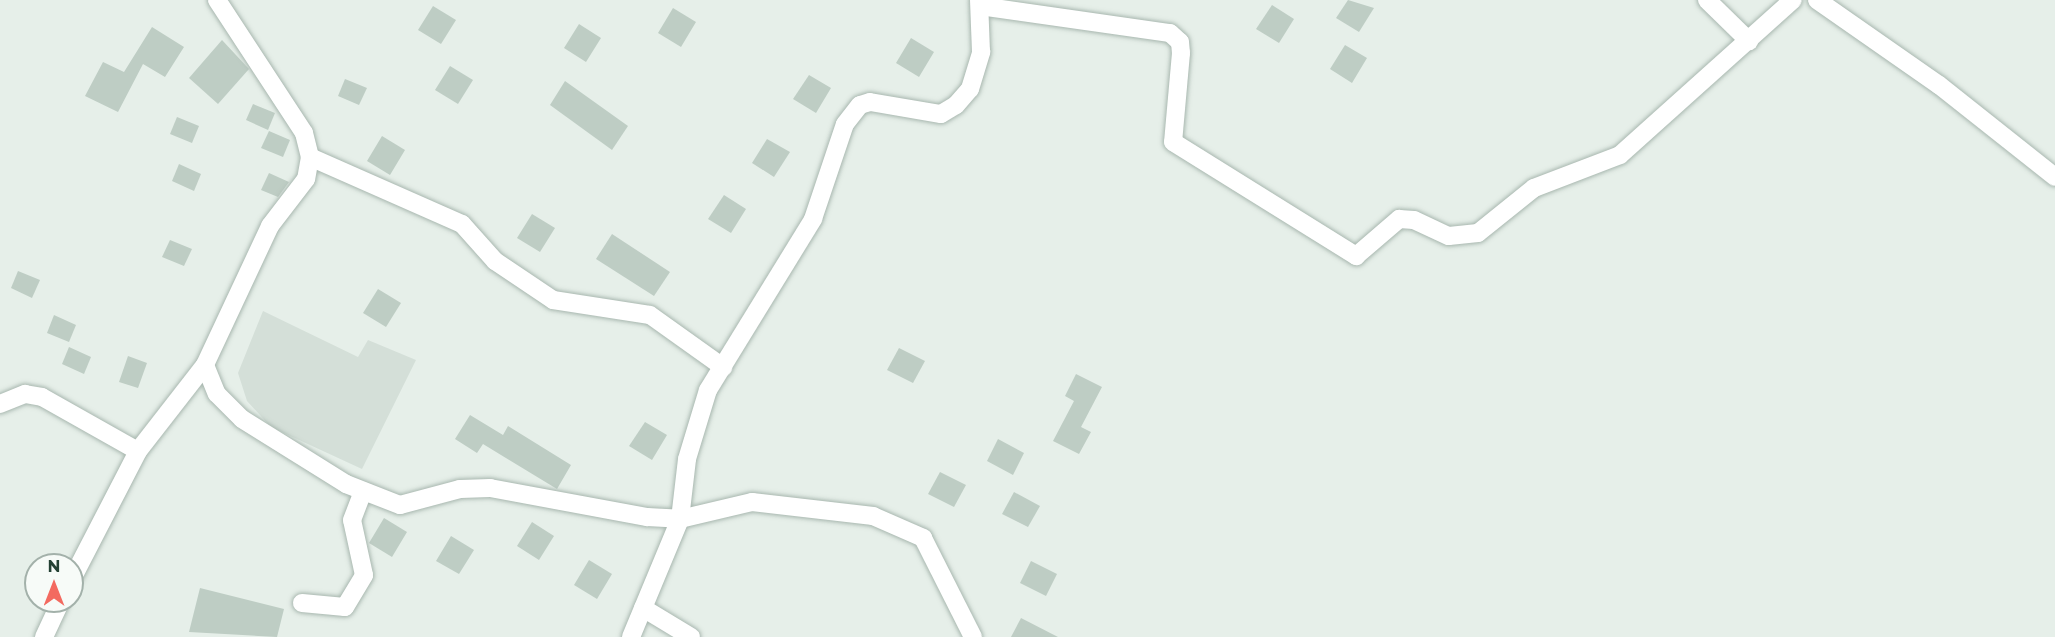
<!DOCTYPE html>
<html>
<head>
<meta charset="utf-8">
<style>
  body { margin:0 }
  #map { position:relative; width:2055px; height:637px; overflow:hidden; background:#e6efe9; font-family:Montserrat,sans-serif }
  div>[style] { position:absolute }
  .built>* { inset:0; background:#d4dfd8 }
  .building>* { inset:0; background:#becdc4 }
  .roads { filter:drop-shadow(0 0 2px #a8b7af) drop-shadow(0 0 2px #a8b7af) }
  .minor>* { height:18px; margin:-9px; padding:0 9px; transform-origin:9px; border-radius:9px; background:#fff }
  span { translate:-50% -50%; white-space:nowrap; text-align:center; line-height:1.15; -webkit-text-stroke:6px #f7fbf8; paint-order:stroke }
  .north { position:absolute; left:24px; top:553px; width:60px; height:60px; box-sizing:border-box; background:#f7fbf8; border:2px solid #a3b1aa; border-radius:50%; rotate:0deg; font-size:16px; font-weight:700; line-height:24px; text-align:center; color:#244134 }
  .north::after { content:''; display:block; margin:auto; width:21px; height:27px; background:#f36a60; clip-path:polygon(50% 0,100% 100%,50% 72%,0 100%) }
</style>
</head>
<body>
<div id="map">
  <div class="built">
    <i style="clip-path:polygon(263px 311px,358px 357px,368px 340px,416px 360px,362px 469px,271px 427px,247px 401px,238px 373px)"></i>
  </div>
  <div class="building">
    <i style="clip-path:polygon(1348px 0,1374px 8px,1359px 32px,1336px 18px)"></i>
    <i style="clip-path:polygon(1272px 5px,1294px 19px,1279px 43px,1256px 29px)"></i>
    <i style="clip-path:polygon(433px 6px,456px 20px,441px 44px,418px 30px)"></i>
    <i style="clip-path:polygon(673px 8px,696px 22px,681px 47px,658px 33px)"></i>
    <i style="clip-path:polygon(579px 24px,601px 38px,586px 62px,564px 48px)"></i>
    <i style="clip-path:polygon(152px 27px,184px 47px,165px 77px,143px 64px,118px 112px,85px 96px,103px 62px,124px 72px)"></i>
    <i style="clip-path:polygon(911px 38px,934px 52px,919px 77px,896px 63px)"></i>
    <i style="clip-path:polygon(222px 40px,249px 69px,218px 104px,189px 78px)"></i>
    <i style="clip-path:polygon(1345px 45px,1367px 58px,1352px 83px,1330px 69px)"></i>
    <i style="clip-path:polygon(450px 66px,473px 80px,458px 104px,435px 90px)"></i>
    <i style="clip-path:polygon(809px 75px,831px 88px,816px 113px,793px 99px)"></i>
    <i style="clip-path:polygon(345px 79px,367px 88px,359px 105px,338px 96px)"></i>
    <i style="clip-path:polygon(565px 81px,628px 126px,612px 150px,550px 105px)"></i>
    <i style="clip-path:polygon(253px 104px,275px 113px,268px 130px,246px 120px)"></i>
    <i style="clip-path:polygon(177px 117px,199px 126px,192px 143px,170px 134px)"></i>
    <i style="clip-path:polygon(269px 131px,290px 140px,283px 157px,261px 148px)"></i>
    <i style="clip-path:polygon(382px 136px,405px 150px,390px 175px,367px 161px)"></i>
    <i style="clip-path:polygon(767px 139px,790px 152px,774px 177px,752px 163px)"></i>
    <i style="clip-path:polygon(179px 164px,201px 174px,194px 191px,172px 181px)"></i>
    <i style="clip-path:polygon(269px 173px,289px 182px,278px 197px,261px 190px)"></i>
    <i style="clip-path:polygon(724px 195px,746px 209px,731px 233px,708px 219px)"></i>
    <i style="clip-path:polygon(532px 214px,555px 228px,540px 252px,517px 238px)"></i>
    <i style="clip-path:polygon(612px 234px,670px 272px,654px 296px,596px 259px)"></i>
    <i style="clip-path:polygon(170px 240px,192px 249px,184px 266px,162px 257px)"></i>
    <i style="clip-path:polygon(18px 271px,40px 280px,32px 298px,11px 288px)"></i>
    <i style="clip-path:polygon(378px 289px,401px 303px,386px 327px,363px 313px)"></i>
    <i style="clip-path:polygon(54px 315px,76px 325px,69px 342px,47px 333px)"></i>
    <i style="clip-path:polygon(69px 347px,91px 357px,84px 374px,62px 364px)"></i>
    <i style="clip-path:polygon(899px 348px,925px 361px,913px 383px,887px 370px)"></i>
    <i style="clip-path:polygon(128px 356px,147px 363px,138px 388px,119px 382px)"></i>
    <i style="clip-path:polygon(1076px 374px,1102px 387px,1081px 427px,1091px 432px,1079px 454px,1053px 441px,1074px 401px,1065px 396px)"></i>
    <i style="clip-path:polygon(470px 415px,503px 435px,508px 426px,571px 465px,557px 489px,483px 444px,477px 453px,455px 439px)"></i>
    <i style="clip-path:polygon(645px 422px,667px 435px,652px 460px,629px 446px)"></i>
    <i style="clip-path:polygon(998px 439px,1024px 453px,1013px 475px,987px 461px)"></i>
    <i style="clip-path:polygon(940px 472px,966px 485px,954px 507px,928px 494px)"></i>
    <i style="clip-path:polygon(1014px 492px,1040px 506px,1028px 527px,1002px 514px)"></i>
    <i style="clip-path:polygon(384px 518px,407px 532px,392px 557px,369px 543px)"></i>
    <i style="clip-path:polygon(532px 522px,554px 536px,539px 560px,517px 546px)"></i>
    <i style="clip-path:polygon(451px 536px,474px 550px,459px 574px,436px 561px)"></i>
    <i style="clip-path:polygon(589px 560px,612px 574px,597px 599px,574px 585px)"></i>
    <i style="clip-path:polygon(1031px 561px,1057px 574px,1046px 596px,1020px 583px)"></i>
    <i style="clip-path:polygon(200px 588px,284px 609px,277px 637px,189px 632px)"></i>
    <i style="clip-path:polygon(1021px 618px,1058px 637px,1011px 637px)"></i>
  </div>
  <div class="roads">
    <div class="minor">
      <i style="left:217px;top:0;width:159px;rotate:56.8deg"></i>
      <i style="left:304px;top:133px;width:25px;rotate:76deg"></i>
      <i style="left:310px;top:157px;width:22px;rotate:100deg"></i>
      <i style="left:306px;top:179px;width:59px;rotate:127.5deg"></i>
      <i style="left:270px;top:226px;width:153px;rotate:115.1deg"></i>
      <i style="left:205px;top:365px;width:31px;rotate:68deg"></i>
      <i style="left:217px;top:394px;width:35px;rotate:45deg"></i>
      <i style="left:242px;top:419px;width:123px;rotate:32deg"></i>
      <i style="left:346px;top:484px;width:58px;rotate:21.3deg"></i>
      <i style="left:400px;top:505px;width:62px;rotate:-14.9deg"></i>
      <i style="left:460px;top:489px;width:30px;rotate:-2deg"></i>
      <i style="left:490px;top:488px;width:160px;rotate:10.5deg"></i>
      <i style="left:647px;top:517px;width:33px;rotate:3deg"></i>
      <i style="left:680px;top:519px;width:74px;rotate:-13.3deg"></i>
      <i style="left:752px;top:502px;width:122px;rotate:6.6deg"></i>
      <i style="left:873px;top:516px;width:55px;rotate:23.7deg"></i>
      <i style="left:923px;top:538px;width:111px;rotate:63.2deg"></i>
      <i style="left:1707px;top:0;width:59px;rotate:44.3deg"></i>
      <i style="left:1817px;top:0;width:149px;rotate:34.9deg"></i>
      <i style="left:1939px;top:85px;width:148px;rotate:38.4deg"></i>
      <i style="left:980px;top:6px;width:192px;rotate:8.1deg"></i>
      <i style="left:1170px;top:33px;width:13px;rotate:42deg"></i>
      <i style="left:1180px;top:42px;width:11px;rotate:85deg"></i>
      <i style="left:1181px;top:53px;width:89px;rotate:95.1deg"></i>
      <i style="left:1173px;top:142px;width:216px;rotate:31.9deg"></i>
      <i style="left:1356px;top:256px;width:57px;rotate:-40.7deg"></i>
      <i style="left:1399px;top:219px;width:15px;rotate:4deg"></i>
      <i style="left:1414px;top:220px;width:38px;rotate:25deg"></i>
      <i style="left:1449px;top:236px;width:29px;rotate:-6deg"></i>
      <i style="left:1478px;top:233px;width:72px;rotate:-38.8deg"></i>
      <i style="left:1534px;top:188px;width:92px;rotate:-21deg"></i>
      <i style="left:1620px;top:155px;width:232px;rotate:-41.9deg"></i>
      <i style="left:310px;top:157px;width:166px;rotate:23.8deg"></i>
      <i style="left:462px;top:224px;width:50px;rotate:48.3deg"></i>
      <i style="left:495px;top:261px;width:70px;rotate:33.9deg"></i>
      <i style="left:553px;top:300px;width:98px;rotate:8.8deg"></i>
      <i style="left:650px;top:315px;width:90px;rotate:35.5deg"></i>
      <i style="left:0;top:404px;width:27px;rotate:-22deg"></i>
      <i style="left:25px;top:394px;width:17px;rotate:10deg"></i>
      <i style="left:42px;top:397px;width:110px;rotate:29.4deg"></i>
      <i style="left:72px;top:579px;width:144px;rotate:-62.7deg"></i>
      <i style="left:138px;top:451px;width:109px;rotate:-52.1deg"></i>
      <i style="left:302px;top:603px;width:43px;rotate:5.3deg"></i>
      <i style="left:345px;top:607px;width:37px;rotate:-59deg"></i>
      <i style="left:364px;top:575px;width:56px;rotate:-102.3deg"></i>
      <i style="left:352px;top:520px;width:31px;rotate:-69deg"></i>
      <i style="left:643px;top:608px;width:56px;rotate:31.1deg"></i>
      <i style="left:44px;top:637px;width:40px;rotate:-65deg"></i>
      <i style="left:631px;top:637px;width:128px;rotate:-67.4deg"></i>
      <i style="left:680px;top:519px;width:60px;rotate:-83.3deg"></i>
      <i style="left:687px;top:459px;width:72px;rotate:-73.1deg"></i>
      <i style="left:708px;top:390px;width:201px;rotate:-58.4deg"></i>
      <i style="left:813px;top:219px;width:100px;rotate:-71.4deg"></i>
      <i style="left:845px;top:124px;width:24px;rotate:-52deg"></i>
      <i style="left:860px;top:105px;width:10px;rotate:-17deg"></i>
      <i style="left:870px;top:102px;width:72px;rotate:9.6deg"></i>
      <i style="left:941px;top:114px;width:17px;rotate:-31deg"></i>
      <i style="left:956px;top:105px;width:21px;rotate:-49deg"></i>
      <i style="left:970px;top:89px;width:39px;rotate:-73deg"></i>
      <i style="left:981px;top:52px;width:52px;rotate:-92.2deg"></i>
    </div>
  </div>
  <div class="north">N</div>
</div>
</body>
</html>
